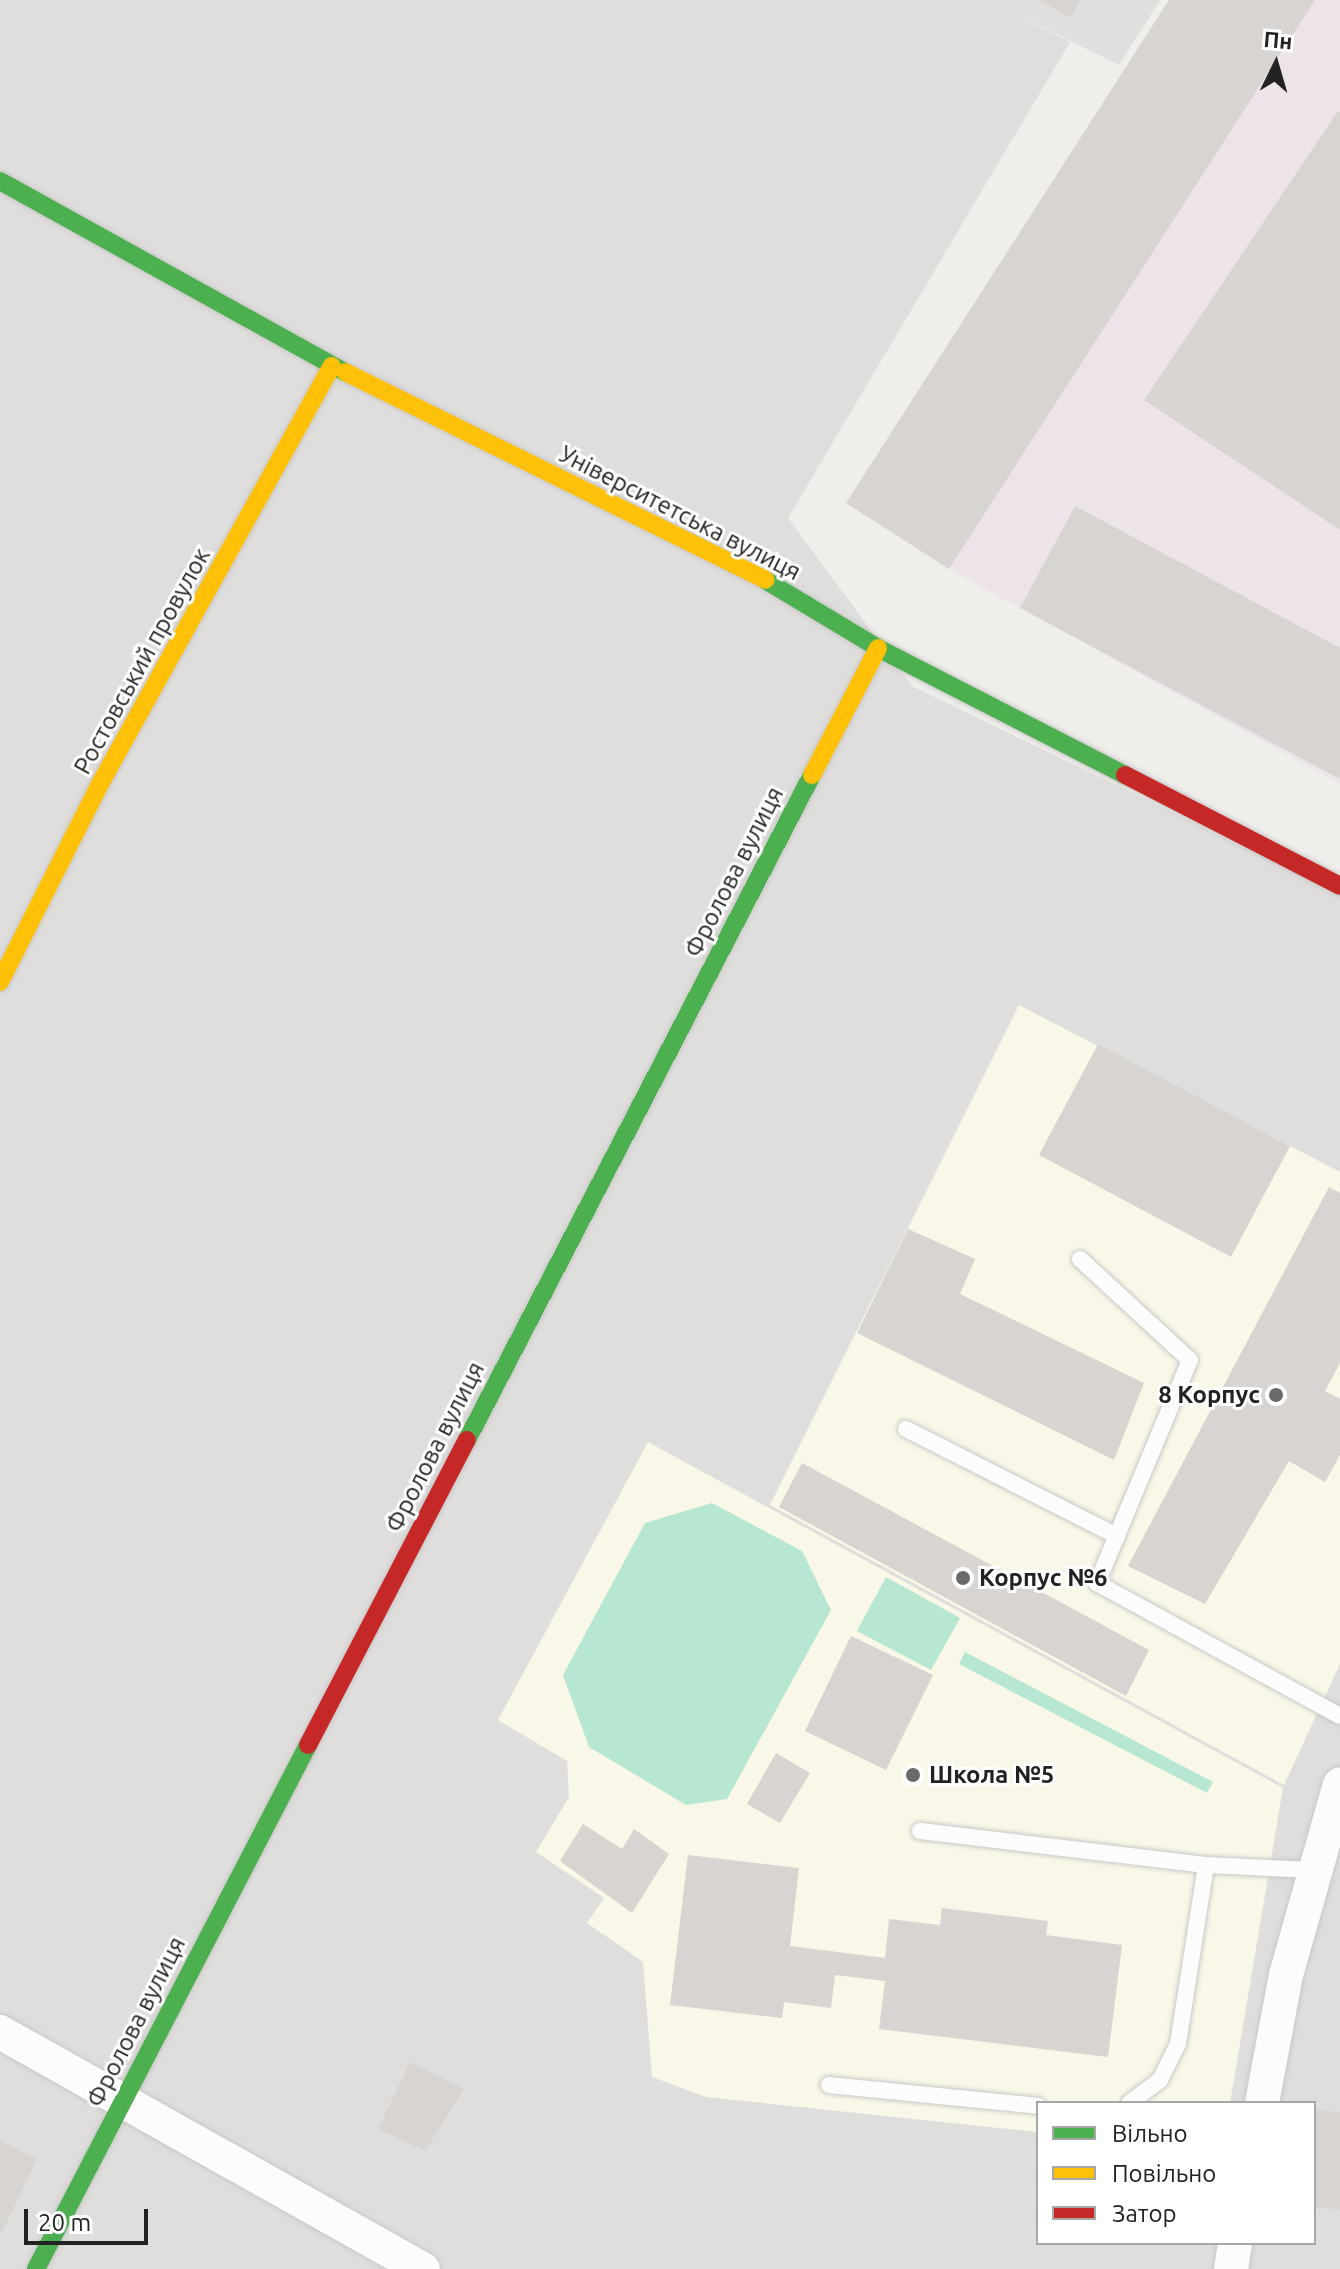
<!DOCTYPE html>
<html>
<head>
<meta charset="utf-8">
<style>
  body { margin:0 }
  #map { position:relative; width:1340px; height:2269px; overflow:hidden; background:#f0eeeb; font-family:Ubuntu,sans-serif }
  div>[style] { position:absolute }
  .residential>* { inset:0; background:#dfdedc }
  .industrial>* { inset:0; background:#ede4e9 }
  .education>* { inset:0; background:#f8f7e8 }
  .pitch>* { inset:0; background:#b7e6d2 }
  .parking>* { inset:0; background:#e0dfde }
  .building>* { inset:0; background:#d7d4d2 }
  .roads { filter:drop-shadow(0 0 2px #c9c8c7) drop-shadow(0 0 2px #c9c8c7) }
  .lane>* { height:16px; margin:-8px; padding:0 8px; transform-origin:8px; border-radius:8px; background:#fdfcfc }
  .street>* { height:34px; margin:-17px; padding:0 17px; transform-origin:17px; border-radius:17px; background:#fdfcfc }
  .fast>* { height:18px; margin:-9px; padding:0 9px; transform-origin:9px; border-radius:9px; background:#4caf50 }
  .slow>* { height:18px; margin:-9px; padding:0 9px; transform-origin:9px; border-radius:9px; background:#ffc107 }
  .jam>* { height:18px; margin:-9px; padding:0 9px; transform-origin:9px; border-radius:9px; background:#c62828 }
  .dots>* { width:22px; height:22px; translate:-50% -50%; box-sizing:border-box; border:4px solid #fff; border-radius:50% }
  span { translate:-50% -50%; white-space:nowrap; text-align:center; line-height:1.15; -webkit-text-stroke:6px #fff; paint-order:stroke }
  .street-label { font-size:24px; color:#222 }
  .poi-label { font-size:24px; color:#222; font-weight:700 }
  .right { translate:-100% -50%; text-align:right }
  .left { translate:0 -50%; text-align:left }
  .legend { position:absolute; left:1036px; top:2101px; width:280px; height:144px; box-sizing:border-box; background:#fff; border:2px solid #a7a7a7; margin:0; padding:10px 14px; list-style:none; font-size:24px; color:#222 }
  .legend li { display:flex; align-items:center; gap:16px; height:40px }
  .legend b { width:40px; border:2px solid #a7a7a7 }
  .north { position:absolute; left:1236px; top:24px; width:80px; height:80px; -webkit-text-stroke:6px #fff; paint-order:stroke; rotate:5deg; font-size:22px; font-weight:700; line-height:32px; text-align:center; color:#222 }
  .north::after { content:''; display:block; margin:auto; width:28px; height:36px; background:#222; clip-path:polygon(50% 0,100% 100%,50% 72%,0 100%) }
  .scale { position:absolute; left:24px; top:2209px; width:124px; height:36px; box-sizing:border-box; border:4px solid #222; border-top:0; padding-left:10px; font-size:24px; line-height:28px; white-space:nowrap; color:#222; -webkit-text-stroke:6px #fff; paint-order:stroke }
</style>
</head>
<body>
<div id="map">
  <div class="residential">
    <i style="clip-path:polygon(evenodd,0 0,987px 0,1070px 42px,788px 518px,912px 686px,1340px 894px,1340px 2269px,0 2269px,0 0,1038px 2103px,1314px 2103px,1314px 2243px,1038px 2243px,1038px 2103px)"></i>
  </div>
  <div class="industrial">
    <i style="clip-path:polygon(1169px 0,1340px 0,1340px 784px,949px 569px,846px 503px)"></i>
  </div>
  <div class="education">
    <i style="clip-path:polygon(1019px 1005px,1340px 1172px,1340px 1664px,1284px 1785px,770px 1505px)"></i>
    <i style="clip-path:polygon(648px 1442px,1283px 1788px,1230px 2103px,1038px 2103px,1038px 2132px,706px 2097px,652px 2077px,643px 1962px,587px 1923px,604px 1898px,536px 1852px,569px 1797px,567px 1761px,498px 1720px)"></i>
  </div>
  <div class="pitch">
    <i style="clip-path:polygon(712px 1503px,802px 1551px,831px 1610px,727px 1799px,686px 1805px,589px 1747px,563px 1675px,645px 1523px)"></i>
    <i style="clip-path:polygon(886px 1577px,960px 1618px,931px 1670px,857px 1631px)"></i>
    <i style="clip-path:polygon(965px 1652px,1213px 1782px,1207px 1793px,959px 1664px)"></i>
  </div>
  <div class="parking">
    <i style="clip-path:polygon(987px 0,1160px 0,1119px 65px)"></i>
  </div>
  <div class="building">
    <i style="clip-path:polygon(1039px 0,1081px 0,1070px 18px)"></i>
    <i style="clip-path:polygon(1169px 0,1315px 0,949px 569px,846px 503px)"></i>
    <i style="clip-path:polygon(1338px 111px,1340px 112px,1340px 530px,1144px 400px)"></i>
    <i style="clip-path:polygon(1075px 506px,1340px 648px,1340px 779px,1020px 608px)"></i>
    <i style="clip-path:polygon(1098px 1044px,1290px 1146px,1231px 1257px,1039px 1155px)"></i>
    <i style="clip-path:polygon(1329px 1187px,1340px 1193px,1340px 1363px,1325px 1391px,1340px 1399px,1340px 1455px,1325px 1482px,1289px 1461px,1205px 1604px,1128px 1566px)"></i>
    <i style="clip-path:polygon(908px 1229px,975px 1259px,960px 1294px,1144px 1383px,1114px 1460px,857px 1333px)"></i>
    <i style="clip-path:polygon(802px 1463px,1149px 1650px,1126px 1696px,779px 1507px)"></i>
    <i style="clip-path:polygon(851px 1636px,933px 1675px,886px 1770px,805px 1731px)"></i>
    <i style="clip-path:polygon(776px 1753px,810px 1773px,780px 1823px,747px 1804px)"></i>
    <i style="clip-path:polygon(583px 1824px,622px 1849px,634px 1829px,669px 1854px,632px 1913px,560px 1861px)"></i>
    <i style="clip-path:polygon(688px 1855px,799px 1868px,790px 1946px,885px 1958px,889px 1919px,940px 1925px,942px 1908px,1048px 1921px,1046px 1935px,1122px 1945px,1108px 2057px,879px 2029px,885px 1981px,835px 1975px,831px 2008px,784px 2002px,782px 2018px,670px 2005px)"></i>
    <i style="clip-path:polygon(410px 2062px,464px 2089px,425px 2151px,378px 2129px)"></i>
    <i style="clip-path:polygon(1314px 2110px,1340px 2112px,1340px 2209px,1314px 2208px)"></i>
    <i style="clip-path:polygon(0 2140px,37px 2159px,2px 2232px,0 2231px)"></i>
  </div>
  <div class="roads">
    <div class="lane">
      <i style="left:1080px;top:1259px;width:149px;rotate:42.6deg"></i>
      <i style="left:1190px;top:1360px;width:242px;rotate:112.6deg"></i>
      <i style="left:1097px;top:1583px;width:277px;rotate:28.7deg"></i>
      <i style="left:906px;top:1429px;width:237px;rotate:26.9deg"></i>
      <i style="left:920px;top:1831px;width:288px;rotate:6.8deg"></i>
      <i style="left:1206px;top:1865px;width:181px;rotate:98.9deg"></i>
      <i style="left:1178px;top:2044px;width:40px;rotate:116.6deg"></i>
      <i style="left:1160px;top:2080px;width:38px;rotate:143deg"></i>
      <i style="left:1206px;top:1865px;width:108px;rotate:2.7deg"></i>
      <i style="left:829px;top:2085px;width:210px;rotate:5.7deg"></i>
    </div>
    <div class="street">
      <i style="left:0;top:2032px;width:485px;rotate:29.3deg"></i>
      <i style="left:1262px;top:2103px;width:130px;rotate:-79.4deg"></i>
      <i style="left:1286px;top:1975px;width:198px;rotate:-74.2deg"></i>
      <i style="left:1231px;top:2269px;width:26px;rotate:-81deg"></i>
    </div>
    <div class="fast">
      <i style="left:0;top:181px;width:394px;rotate:29deg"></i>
      <i style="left:765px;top:580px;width:132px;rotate:31deg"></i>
      <i style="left:878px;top:648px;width:278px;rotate:27.2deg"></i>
      <i style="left:467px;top:1440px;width:749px;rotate:-62.58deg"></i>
      <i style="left:36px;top:2269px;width:590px;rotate:-62.57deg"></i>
    </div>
    <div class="slow">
      <i style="left:345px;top:372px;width:469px;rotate:26.3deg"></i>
      <i style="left:812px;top:775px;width:143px;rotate:-62.5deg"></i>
      <i style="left:0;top:982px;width:222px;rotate:-63.2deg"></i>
      <i style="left:100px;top:784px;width:478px;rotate:-61deg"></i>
    </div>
    <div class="jam">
      <i style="left:1125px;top:775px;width:242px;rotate:27.3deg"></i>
      <i style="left:308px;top:1745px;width:344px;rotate:-62.5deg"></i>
    </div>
  </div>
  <div class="dots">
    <i style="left:1276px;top:1395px;background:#6a6968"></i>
    <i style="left:963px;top:1578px;background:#6a6968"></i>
    <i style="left:913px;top:1775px;background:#6a6968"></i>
  </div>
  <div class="street-label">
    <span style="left:680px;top:513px;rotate:27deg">Університетська вулиця</span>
    <span style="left:142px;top:661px;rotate:-61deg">Ростовський провулок</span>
    <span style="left:734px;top:872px;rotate:-63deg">Фролова вулиця</span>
    <span style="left:435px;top:1447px;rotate:-63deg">Фролова вулиця</span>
    <span style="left:136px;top:2022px;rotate:-63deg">Фролова вулиця</span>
  </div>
  <div class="poi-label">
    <span class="right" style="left:1260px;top:1395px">8 Корпус</span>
    <span class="left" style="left:979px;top:1578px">Корпус №6</span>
    <span class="left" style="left:929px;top:1775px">Школа №5</span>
  </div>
  <ul class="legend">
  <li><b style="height:10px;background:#4caf50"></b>Вільно</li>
  <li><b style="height:10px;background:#ffc107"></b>Повільно</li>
  <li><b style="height:10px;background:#c62828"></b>Затор</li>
  </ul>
  <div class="north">Пн</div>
  <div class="scale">20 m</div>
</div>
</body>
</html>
